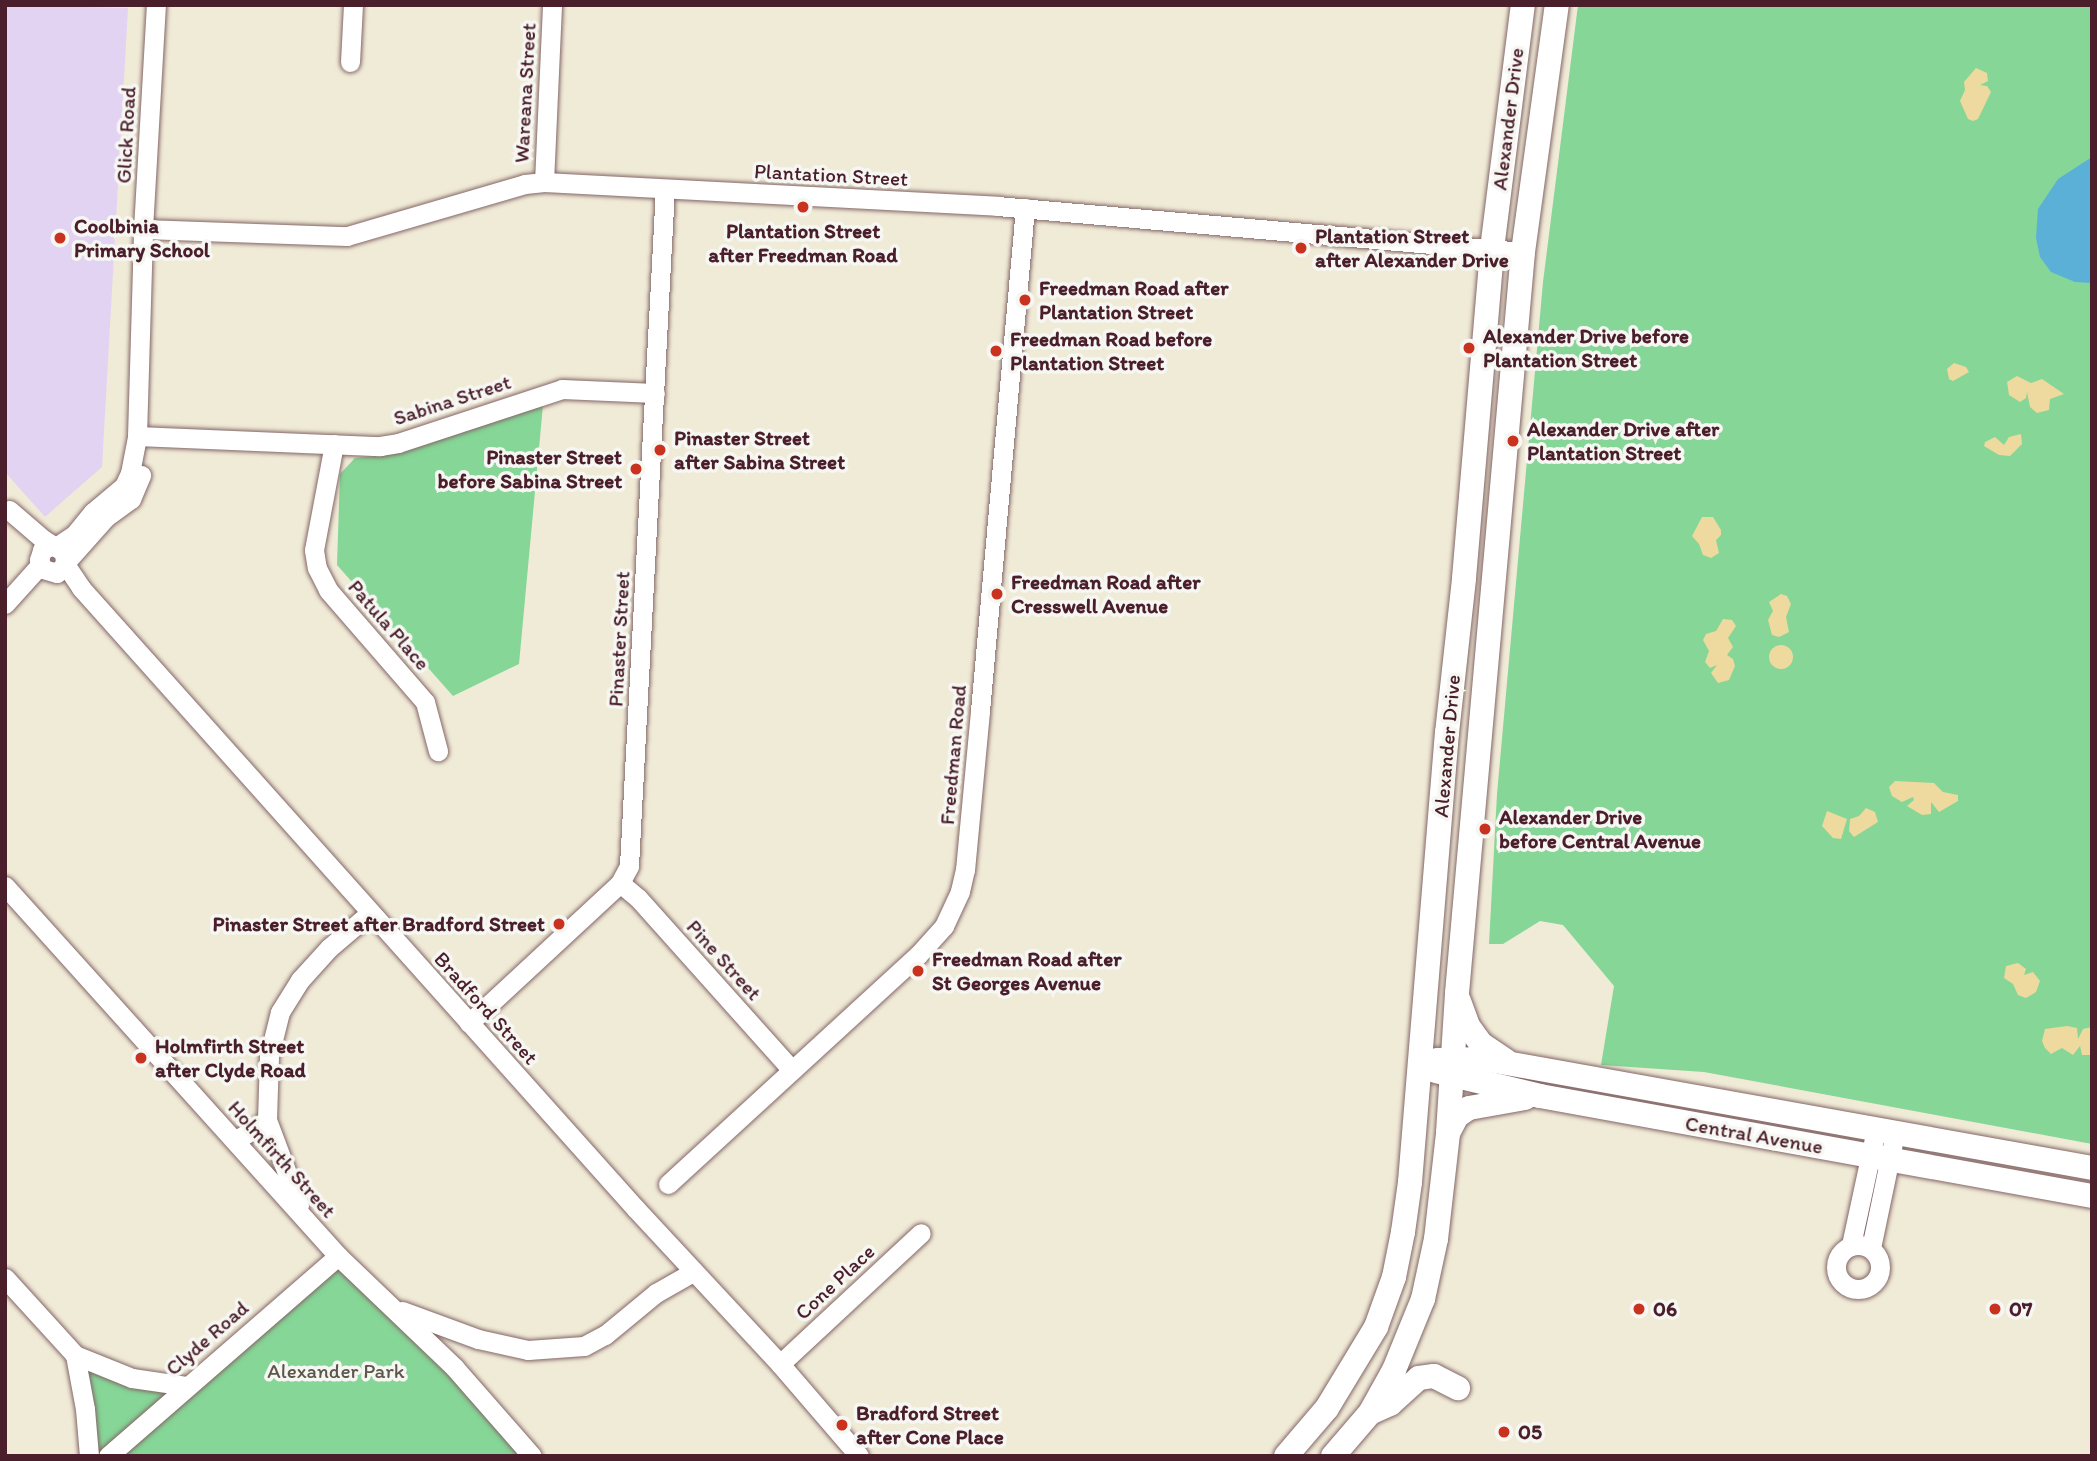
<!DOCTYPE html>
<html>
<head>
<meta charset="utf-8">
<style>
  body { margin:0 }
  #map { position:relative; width:2097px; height:1461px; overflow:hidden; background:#f0ebd7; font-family:Itim,sans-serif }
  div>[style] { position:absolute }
  .built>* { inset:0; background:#e3d3f2 }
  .green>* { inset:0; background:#85d697 }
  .sand>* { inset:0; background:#eeda9e }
  .round { border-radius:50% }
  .water>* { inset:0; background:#5bb0d7 }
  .roads { filter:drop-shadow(0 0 2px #846667) drop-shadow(0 0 2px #846667) }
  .minor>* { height:19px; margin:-9.5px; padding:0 9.5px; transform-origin:9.5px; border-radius:9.5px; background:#fff }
  .minor>.ring { margin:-9.5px; padding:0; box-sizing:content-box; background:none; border:19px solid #fff; border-radius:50% }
  .major>* { height:24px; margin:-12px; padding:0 12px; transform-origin:12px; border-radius:12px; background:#fff }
  .dots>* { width:19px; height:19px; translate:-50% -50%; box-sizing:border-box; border:4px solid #f6f6f2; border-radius:50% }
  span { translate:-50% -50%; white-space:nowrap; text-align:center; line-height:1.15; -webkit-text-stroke:7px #f6f6f2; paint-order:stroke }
  .street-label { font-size:21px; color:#4a1f2b }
  .poi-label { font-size:21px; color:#4a1f2b; font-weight:700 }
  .left { translate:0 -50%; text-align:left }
  .right { translate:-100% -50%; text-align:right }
  .park-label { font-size:21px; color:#5c564b }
  .frame { position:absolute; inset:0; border:7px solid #4a1f2b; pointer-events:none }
</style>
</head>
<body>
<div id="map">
  <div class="built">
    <i style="clip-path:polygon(5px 5px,128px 8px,102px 467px,45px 517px,5px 472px)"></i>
  </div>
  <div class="green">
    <i style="clip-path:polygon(1578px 5px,2092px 5px,2092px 1144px,1704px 1072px,1601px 1065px,1614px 986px,1563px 925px,1540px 921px,1503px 944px,1489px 944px,1497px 794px,1543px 282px)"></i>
    <i style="clip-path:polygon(543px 405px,519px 664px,453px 696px,337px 565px,340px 474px,355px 458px,395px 454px)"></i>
    <i style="clip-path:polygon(338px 1256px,532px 1456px,89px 1456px,75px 1355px,187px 1386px)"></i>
  </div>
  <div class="sand">
    <i style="clip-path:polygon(1976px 68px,1987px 73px,1988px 81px,1980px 85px,1987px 86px,1991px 92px,1978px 119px,1973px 121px,1968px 119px,1960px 101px,1965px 90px,1964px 82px)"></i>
    <i style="clip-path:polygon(1954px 363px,1966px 367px,1969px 372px,1953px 381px,1949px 379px,1947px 369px)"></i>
    <i style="clip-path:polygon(2017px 376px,2031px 383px,2042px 379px,2064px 394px,2050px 399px,2049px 410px,2037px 413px,2030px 407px,2027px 392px,2026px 398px,2020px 402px,2009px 395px,2007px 382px)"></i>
    <i style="clip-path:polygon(2021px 434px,2022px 444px,2010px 456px,1999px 455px,1984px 446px,1985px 442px,1995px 437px,2004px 445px,2009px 437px)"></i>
    <i style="clip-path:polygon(1702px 517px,1713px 517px,1721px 530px,1721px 535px,1716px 540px,1719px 553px,1711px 558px,1703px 555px,1699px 544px,1692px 536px)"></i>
    <i style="clip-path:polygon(1781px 594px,1787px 596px,1791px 604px,1786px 617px,1789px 632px,1779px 637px,1772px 635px,1768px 620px,1773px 611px,1769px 602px)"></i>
    <i style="clip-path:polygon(1723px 619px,1732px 620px,1736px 626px,1728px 638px,1733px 647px,1727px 655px,1733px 659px,1735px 666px,1729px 680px,1718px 683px,1711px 673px,1717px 665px,1710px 668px,1705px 662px,1709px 651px,1703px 640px,1706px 634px,1716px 631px)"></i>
    <i class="round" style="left:1769px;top:645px;width:24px;height:24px"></i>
    <i style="clip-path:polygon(1895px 781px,1934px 783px,1943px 792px,1958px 795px,1958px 801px,1939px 812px,1931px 802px,1931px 814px,1922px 815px,1907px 806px,1914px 800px,1913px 797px,1902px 802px,1892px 796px,1889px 787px)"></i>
    <i style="clip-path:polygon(1866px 808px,1875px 812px,1878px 822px,1854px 837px,1849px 831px,1850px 819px,1859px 816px)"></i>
    <i style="clip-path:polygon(1827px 811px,1847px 819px,1841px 839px,1833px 838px,1822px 826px)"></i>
    <i style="clip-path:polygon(2018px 963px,2026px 969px,2024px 975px,2033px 972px,2040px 981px,2036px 992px,2026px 998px,2018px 995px,2013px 984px,2004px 978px,2006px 966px)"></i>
    <i style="clip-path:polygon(2067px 1026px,2077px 1028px,2078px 1039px,2083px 1029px,2092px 1027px,2092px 1055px,2082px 1055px,2080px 1046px,2073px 1055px,2062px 1048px,2051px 1054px,2045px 1048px,2042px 1041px,2045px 1029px)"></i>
  </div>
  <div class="water">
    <i style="clip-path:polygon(2092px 157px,2092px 283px,2075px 282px,2051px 272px,2040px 257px,2036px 238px,2038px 209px,2058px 179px)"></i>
  </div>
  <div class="roads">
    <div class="minor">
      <i style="left:350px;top:62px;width:57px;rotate:-87deg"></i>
      <i style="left:544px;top:182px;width:177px;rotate:-87.4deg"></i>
      <i style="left:143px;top:229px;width:204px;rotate:2deg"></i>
      <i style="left:347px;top:236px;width:185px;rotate:-16.3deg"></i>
      <i style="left:525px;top:184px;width:19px;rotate:-6deg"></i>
      <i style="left:544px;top:182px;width:454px;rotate:3deg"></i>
      <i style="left:997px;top:206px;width:528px;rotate:5deg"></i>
      <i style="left:137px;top:436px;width:243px;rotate:2.4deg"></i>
      <i style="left:380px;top:446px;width:18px;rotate:-9deg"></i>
      <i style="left:398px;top:443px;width:173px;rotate:-18.2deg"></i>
      <i style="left:562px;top:389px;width:93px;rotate:2.5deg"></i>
      <i style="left:334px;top:444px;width:108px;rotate:100.7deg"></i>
      <i style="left:314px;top:550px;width:18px;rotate:81deg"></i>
      <i style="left:317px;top:568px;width:25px;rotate:63deg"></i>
      <i style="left:328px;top:590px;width:148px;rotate:49.1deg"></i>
      <i style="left:425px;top:702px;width:51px;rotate:75.1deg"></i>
      <i style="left:9px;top:510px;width:46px;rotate:40.6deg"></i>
      <i style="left:44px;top:540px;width:23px;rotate:31deg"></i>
      <i style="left:64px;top:552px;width:12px;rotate:85deg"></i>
      <i style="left:65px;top:564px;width:12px;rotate:132deg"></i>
      <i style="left:57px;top:573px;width:15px;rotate:-164deg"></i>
      <i style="left:43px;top:569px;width:10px;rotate:-114deg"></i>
      <i style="left:39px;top:560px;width:10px;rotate:-73deg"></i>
      <i style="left:42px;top:550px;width:10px;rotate:-24deg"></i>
      <i style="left:56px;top:547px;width:23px;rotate:-34deg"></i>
      <i style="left:75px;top:534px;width:28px;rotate:-51deg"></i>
      <i style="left:93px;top:512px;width:40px;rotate:-40deg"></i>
      <i style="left:124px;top:486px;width:14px;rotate:-65deg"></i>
      <i style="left:130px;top:473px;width:38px;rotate:-79deg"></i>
      <i style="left:137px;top:436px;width:207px;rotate:-88.3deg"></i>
      <i style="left:143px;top:229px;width:224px;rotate:-86.7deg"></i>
      <i style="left:66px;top:562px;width:60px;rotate:-48.4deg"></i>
      <i style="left:106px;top:517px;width:31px;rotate:-36deg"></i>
      <i style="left:131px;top:499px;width:26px;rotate:-67deg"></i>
      <i style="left:65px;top:564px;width:29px;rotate:56deg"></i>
      <i style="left:81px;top:588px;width:833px;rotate:48.21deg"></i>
      <i style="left:636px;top:1209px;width:212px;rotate:47.1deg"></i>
      <i style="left:780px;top:1364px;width:121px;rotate:49.3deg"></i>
      <i style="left:5px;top:604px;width:52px;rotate:-48.1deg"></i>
      <i style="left:620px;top:883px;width:23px;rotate:40deg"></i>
      <i style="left:638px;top:898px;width:231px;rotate:48.2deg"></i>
      <i style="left:5px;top:886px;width:498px;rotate:48deg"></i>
      <i style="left:338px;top:1256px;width:161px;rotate:43.7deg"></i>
      <i style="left:454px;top:1367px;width:118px;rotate:48.8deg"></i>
      <i style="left:469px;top:1023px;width:206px;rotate:-42.8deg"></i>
      <i style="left:620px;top:883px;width:19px;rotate:-62deg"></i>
      <i style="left:629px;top:866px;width:678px;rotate:-86.96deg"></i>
      <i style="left:235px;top:1141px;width:38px;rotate:-33deg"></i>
      <i style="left:668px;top:1184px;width:339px;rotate:-42.5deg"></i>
      <i style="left:918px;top:955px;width:39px;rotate:-48deg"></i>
      <i style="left:944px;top:926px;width:38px;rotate:-65deg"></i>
      <i style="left:960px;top:891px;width:22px;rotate:-77deg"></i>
      <i style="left:965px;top:870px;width:160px;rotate:-84.6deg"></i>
      <i style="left:980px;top:711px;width:505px;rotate:-84.89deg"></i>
      <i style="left:299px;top:1205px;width:91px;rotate:-110.6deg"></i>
      <i style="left:267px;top:1120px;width:64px;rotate:-88.2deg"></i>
      <i style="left:269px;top:1056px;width:45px;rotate:-76deg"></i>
      <i style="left:280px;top:1012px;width:38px;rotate:-58deg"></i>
      <i style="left:300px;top:980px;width:43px;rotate:-47.8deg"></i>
      <i style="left:329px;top:948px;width:54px;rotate:-40.5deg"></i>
      <i class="ring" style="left:1836px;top:1245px;width:25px;height:25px"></i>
      <i style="left:1851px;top:1245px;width:119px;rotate:-77.8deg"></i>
      <i style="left:1871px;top:1248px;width:117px;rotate:-78.2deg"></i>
      <i style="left:5px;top:1278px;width:104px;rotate:47.7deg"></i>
      <i style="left:75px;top:1355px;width:61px;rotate:22deg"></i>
      <i style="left:132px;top:1378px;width:56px;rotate:8.3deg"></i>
      <i style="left:402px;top:1311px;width:81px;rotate:20.2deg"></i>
      <i style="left:478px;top:1339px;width:51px;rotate:12.4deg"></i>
      <i style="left:528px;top:1350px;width:56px;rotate:-4.1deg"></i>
      <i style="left:584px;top:1346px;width:24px;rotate:-28deg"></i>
      <i style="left:605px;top:1335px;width:66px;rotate:-39.5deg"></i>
      <i style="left:656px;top:1293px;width:43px;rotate:-29.6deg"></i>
      <i style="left:75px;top:1355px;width:55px;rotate:79.5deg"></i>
      <i style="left:85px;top:1409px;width:47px;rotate:85.1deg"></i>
      <i style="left:780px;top:1364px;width:192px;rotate:-42.9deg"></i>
      <i style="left:108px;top:1456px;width:305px;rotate:-41deg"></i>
    </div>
    <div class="major">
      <i style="left:1459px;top:1001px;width:27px;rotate:70deg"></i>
      <i style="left:1468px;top:1026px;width:22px;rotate:54deg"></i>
      <i style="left:1481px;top:1044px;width:30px;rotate:34deg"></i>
      <i style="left:1437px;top:1060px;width:47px;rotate:-1.2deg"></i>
      <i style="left:1484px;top:1059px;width:618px;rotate:10.16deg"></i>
      <i style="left:1436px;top:1071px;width:107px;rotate:13.5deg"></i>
      <i style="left:1540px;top:1096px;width:561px;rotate:10.27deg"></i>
      <i style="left:1448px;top:1133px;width:19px;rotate:-62deg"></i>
      <i style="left:1457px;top:1116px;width:14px;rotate:-34deg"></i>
      <i style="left:1469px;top:1108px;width:57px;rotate:-10.1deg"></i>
      <i style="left:1372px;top:1412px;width:20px;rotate:-24deg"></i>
      <i style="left:1390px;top:1404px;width:39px;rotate:-42deg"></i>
      <i style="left:1419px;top:1378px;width:15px;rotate:-8deg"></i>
      <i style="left:1434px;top:1376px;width:27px;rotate:27deg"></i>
      <i style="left:1286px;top:1456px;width:63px;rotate:-49.5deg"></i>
      <i style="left:1327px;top:1408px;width:95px;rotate:-58.8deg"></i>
      <i style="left:1376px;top:1327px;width:53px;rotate:-70.2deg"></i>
      <i style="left:1394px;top:1277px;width:46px;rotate:-78.7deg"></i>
      <i style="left:1403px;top:1232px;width:50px;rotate:-82deg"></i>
      <i style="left:1410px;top:1182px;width:451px;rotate:-85.3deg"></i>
      <i style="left:1447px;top:733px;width:156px;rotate:-83.7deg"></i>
      <i style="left:1464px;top:578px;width:330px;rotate:-85.1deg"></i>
      <i style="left:1492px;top:249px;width:246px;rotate:-82.8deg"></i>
      <i style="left:1333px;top:1456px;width:57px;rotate:-49.3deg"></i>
      <i style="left:1370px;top:1413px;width:49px;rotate:-60.8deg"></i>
      <i style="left:1394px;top:1370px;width:77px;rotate:-67.8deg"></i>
      <i style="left:1423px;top:1299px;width:61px;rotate:-77.8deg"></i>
      <i style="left:1436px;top:1239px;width:107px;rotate:-83.5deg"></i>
      <i style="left:1448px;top:1133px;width:140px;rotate:-86.3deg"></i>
      <i style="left:1457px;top:993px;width:744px;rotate:-84.91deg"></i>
      <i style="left:1523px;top:252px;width:249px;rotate:-82.2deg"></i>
    </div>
  </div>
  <div class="dots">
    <i style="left:803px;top:207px;background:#c8321e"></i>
    <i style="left:60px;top:238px;background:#c8321e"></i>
    <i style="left:1301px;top:248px;background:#c8321e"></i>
    <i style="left:1025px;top:300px;background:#c8321e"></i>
    <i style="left:1469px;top:348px;background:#c8321e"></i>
    <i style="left:996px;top:351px;background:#c8321e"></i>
    <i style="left:1513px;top:441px;background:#c8321e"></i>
    <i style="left:660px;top:450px;background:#c8321e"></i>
    <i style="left:636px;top:469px;background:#c8321e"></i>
    <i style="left:997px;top:594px;background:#c8321e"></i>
    <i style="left:1485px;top:829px;background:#c8321e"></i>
    <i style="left:559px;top:924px;background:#c8321e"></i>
    <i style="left:918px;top:971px;background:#c8321e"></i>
    <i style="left:141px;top:1058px;background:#c8321e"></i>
    <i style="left:1639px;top:1309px;background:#c8321e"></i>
    <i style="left:1995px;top:1309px;background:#c8321e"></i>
    <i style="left:842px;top:1425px;background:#c8321e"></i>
    <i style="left:1504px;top:1432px;background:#c8321e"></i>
  </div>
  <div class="street-label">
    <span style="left:525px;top:93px;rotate:-87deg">Wareana Street</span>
    <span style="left:1508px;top:119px;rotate:-83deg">Alexander Drive</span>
    <span style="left:126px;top:135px;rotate:-87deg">Glick Road</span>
    <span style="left:831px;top:175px;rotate:3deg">Plantation Street</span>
    <span style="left:452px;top:400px;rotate:-18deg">Sabina Street</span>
    <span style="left:389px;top:625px;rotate:49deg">Patula Place</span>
    <span style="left:619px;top:639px;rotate:-87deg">Pinaster Street</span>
    <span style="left:1447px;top:746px;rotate:-85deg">Alexander Drive</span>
    <span style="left:953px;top:755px;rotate:-85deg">Freedman Road</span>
    <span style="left:724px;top:960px;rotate:48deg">Pine Street</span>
    <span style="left:486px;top:1008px;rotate:48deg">Bradford Street</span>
    <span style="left:1754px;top:1135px;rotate:10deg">Central Avenue</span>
    <span style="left:282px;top:1159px;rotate:48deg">Holmfirth Street</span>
    <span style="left:835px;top:1282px;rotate:-43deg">Cone Place</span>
    <span style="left:207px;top:1338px;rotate:-41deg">Clyde Road</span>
  </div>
  <div class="poi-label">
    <span class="left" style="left:74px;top:238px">Coolbinia<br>Primary School</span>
    <span style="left:803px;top:243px">Plantation Street<br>after Freedman Road</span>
    <span class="left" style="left:1315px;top:248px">Plantation Street<br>after Alexander Drive</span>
    <span class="left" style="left:1039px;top:300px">Freedman Road after<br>Plantation Street</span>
    <span class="left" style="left:1483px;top:348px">Alexander Drive before<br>Plantation Street</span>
    <span class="left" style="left:1010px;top:351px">Freedman Road before<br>Plantation Street</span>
    <span class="left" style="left:1527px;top:441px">Alexander Drive after<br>Plantation Street</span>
    <span class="left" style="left:674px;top:450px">Pinaster Street<br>after Sabina Street</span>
    <span class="right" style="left:622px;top:469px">Pinaster Street<br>before Sabina Street</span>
    <span class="left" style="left:1011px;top:594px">Freedman Road after<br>Cresswell Avenue</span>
    <span class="left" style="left:1499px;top:829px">Alexander Drive<br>before Central Avenue</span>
    <span class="right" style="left:545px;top:924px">Pinaster Street after Bradford Street</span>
    <span class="left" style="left:932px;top:971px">Freedman Road after<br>St Georges Avenue</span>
    <span class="left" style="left:155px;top:1058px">Holmfirth Street<br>after Clyde Road</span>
    <span class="left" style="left:1653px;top:1309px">06</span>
    <span class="left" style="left:2009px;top:1309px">07</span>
    <span class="left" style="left:856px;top:1425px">Bradford Street<br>after Cone Place</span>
    <span class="left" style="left:1518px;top:1432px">05</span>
  </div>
  <div class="park-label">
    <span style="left:336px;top:1371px">Alexander Park</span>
  </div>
  <div class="frame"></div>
</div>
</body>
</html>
